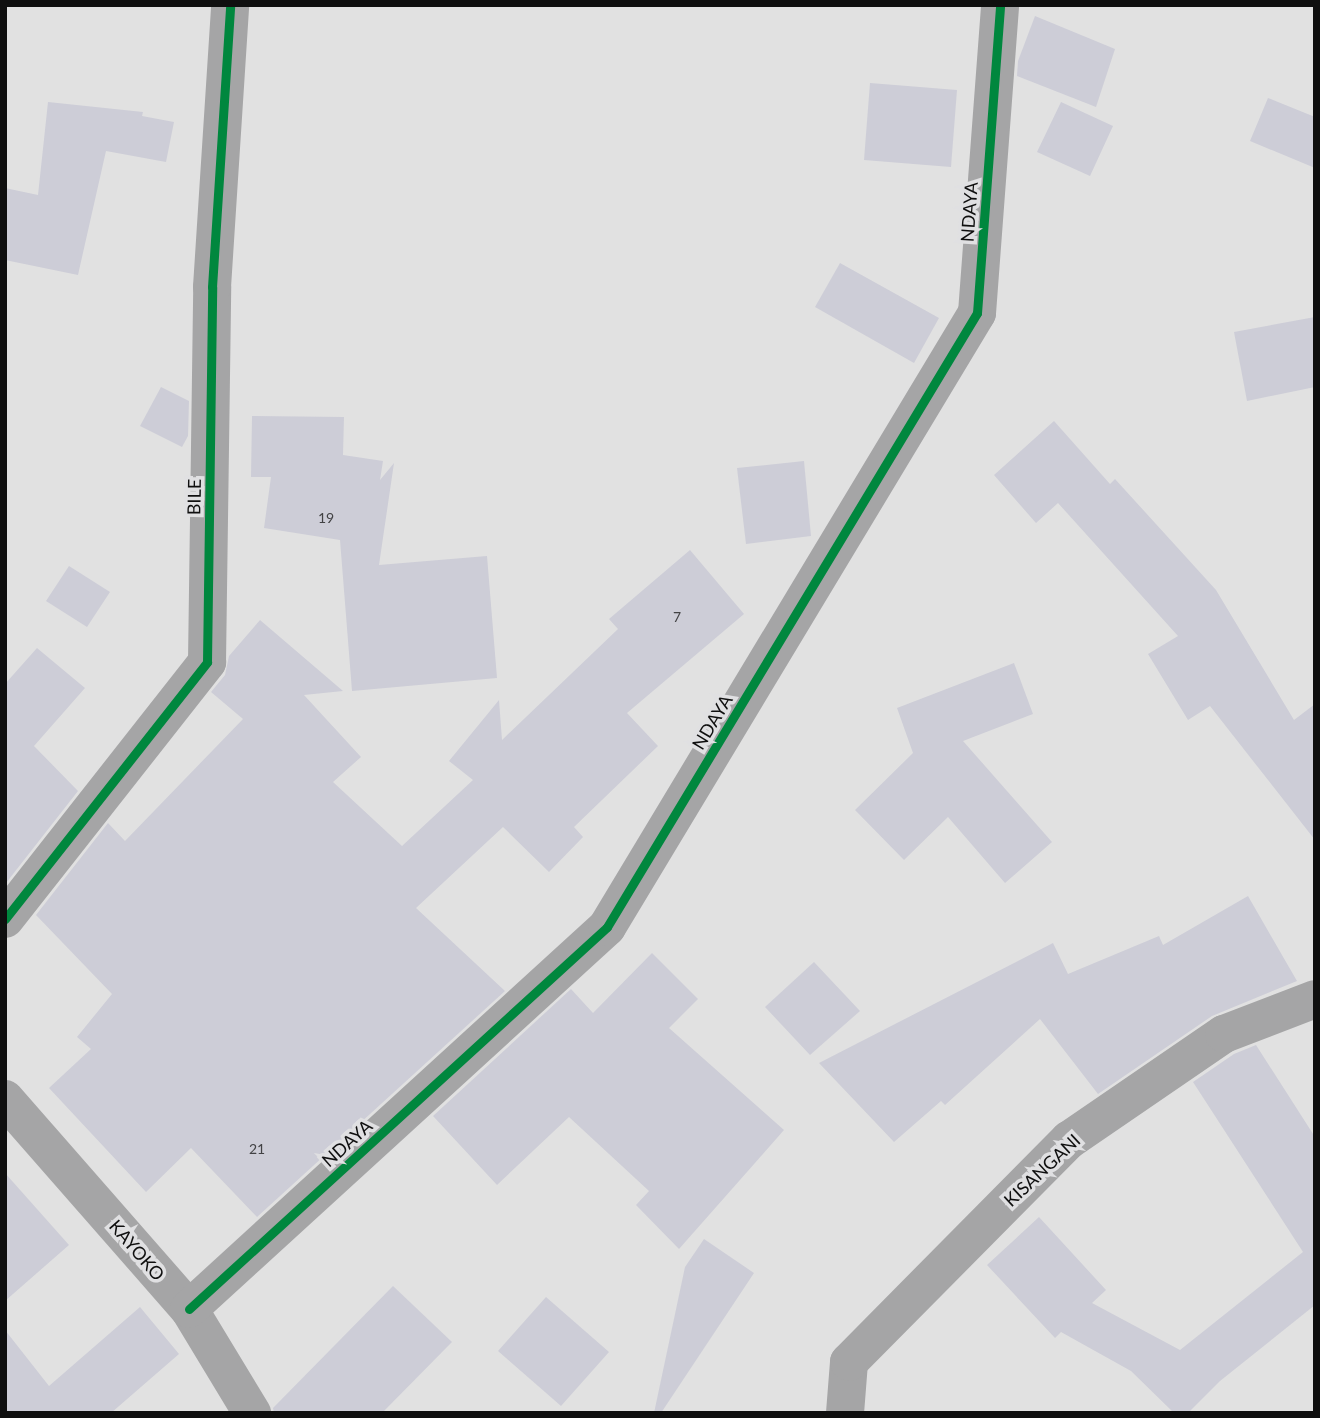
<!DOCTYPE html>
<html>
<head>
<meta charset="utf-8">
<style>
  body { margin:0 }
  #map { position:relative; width:1320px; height:1418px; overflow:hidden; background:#e1e1e1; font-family:Lato,sans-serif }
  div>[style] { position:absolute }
  .building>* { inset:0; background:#cdcdd7 }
  .minor>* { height:38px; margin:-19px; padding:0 19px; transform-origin:19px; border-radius:19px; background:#a5a5a6 }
  .cycleway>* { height:9px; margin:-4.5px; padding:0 4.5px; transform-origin:4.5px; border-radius:4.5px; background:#00873e }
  span { translate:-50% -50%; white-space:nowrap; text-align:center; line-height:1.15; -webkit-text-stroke:7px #e0e0e2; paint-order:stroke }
  .number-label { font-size:14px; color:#424244 }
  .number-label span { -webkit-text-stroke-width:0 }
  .street-label { font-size:18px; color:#0f0f0f }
  .frame { position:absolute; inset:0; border:7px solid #0f0f0f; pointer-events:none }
</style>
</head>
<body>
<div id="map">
  <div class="building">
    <i style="clip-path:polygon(1035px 16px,1115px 49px,1096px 107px,1017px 76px,1018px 61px)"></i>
    <i style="clip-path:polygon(870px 83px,957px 90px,951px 167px,864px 160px)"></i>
    <i style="clip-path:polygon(1268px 98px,1315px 117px,1315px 168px,1250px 141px)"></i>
    <i style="clip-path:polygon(48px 102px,143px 112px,142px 116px,174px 122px,166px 162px,106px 151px,78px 275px,5px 260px,5px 188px,38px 195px)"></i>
    <i style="clip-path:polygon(1061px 102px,1113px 126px,1090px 176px,1037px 152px)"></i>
    <i style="clip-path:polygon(840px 263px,939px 318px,914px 363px,815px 307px)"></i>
    <i style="clip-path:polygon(1315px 317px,1315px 387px,1247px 401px,1234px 332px)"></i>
    <i style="clip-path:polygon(161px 387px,189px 401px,188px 436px,182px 447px,140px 426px)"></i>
    <i style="clip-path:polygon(252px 416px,344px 417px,343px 455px,383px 461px,380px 480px,394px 463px,379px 565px,487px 556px,497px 678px,352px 691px,340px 540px,264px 528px,271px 477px,251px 477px)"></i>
    <i style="clip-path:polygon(1054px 421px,1110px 484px,1115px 479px,1216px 590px,1294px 720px,1315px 704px,1315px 840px,1210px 706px,1188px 720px,1148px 654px,1178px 636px,1058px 503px,1036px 523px,994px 475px)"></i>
    <i style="clip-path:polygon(804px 461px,811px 536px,746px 544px,737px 468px)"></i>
    <i style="clip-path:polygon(690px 550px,744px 614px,627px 713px,658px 746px,574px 827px,583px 837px,549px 872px,503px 827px,416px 908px,505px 991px,257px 1217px,191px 1148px,146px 1192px,49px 1088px,91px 1049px,77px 1037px,112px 994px,36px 915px,108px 823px,125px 841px,243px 719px,211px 692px,225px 675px,229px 656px,260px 620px,343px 691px,304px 695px,361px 757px,333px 782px,402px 846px,473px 780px,449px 761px,499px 700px,502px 740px,618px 629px,609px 619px)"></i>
    <i style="clip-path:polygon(69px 566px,110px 592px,87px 627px,46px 601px)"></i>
    <i style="clip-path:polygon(37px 648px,85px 688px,34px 746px,78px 791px,6px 883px,5px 684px)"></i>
    <i style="clip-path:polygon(1014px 663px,1033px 714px,963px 741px,1052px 842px,1005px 883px,948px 817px,904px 860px,855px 810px,913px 753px,897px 708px)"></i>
    <i style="clip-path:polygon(1248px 896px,1297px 981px,1212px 1016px,1098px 1094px,1040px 1019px,945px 1105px,941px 1101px,894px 1142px,819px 1063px,1053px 943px,1068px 974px,1159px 936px,1163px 945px)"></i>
    <i style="clip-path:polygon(652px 953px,698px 999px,669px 1028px,784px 1130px,679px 1249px,636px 1205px,649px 1191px,569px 1117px,497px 1185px,433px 1116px,571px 989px,593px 1013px)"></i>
    <i style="clip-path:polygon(814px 962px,860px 1011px,810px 1055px,765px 1007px)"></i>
    <i style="clip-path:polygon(1256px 1045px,1315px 1137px,1315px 1305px,1220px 1381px,1188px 1413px,1174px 1413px,1131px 1371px,1061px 1332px,1055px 1338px,987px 1265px,1039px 1217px,1106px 1290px,1092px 1303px,1180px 1350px,1303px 1252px,1193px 1082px,1234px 1054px)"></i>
    <i style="clip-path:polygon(5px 1173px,69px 1245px,5px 1301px)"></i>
    <i style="clip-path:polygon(704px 1239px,754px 1273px,661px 1413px,654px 1413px,685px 1267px)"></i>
    <i style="clip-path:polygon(393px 1286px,452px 1342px,382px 1413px,274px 1413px,273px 1408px)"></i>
    <i style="clip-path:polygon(546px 1297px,609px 1352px,561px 1406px,498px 1351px)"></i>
    <i style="clip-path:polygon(140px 1307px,179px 1354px,111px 1413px,5px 1413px,5px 1330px,49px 1386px)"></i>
  </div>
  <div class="minor">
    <i style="left:5px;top:919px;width:327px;rotate:-51.8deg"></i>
    <i style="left:207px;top:662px;width:375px;rotate:-89.2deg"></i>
    <i style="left:212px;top:287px;width:283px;rotate:-86.3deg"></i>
    <i style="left:5px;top:1099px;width:279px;rotate:48.8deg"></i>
    <i style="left:189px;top:1309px;width:122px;rotate:58.8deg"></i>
    <i style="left:189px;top:1309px;width:566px;rotate:-42.42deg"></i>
    <i style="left:607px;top:927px;width:717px;rotate:-58.93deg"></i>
    <i style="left:977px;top:313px;width:309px;rotate:-85.7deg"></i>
    <i style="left:845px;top:1413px;width:51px;rotate:-85.5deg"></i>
    <i style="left:849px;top:1362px;width:313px;rotate:-45.3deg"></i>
    <i style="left:1069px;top:1140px;width:188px;rotate:-34.4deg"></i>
    <i style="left:1224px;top:1034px;width:97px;rotate:-21deg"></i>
  </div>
  <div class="cycleway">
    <i style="left:5px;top:919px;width:327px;rotate:-51.8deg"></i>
    <i style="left:207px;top:662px;width:375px;rotate:-89.2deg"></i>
    <i style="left:212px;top:287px;width:283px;rotate:-86.3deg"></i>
    <i style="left:189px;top:1309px;width:566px;rotate:-42.42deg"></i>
    <i style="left:607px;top:927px;width:717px;rotate:-58.93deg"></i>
    <i style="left:977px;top:313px;width:309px;rotate:-85.7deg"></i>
  </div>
  <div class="number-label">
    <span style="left:326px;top:518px">19</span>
    <span style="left:677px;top:617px">7</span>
    <span style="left:257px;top:1149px">21</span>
  </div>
  <div class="street-label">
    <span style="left:969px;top:212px;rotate:-86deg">NDAYA</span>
    <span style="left:194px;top:497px;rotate:-89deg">BILE</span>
    <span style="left:712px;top:722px;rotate:-59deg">NDAYA</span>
    <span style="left:347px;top:1143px;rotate:-42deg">NDAYA</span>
    <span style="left:1042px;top:1170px;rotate:-43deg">KISANGANI</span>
    <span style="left:137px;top:1250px;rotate:49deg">KAYOKO</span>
  </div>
  <div class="frame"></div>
</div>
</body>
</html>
